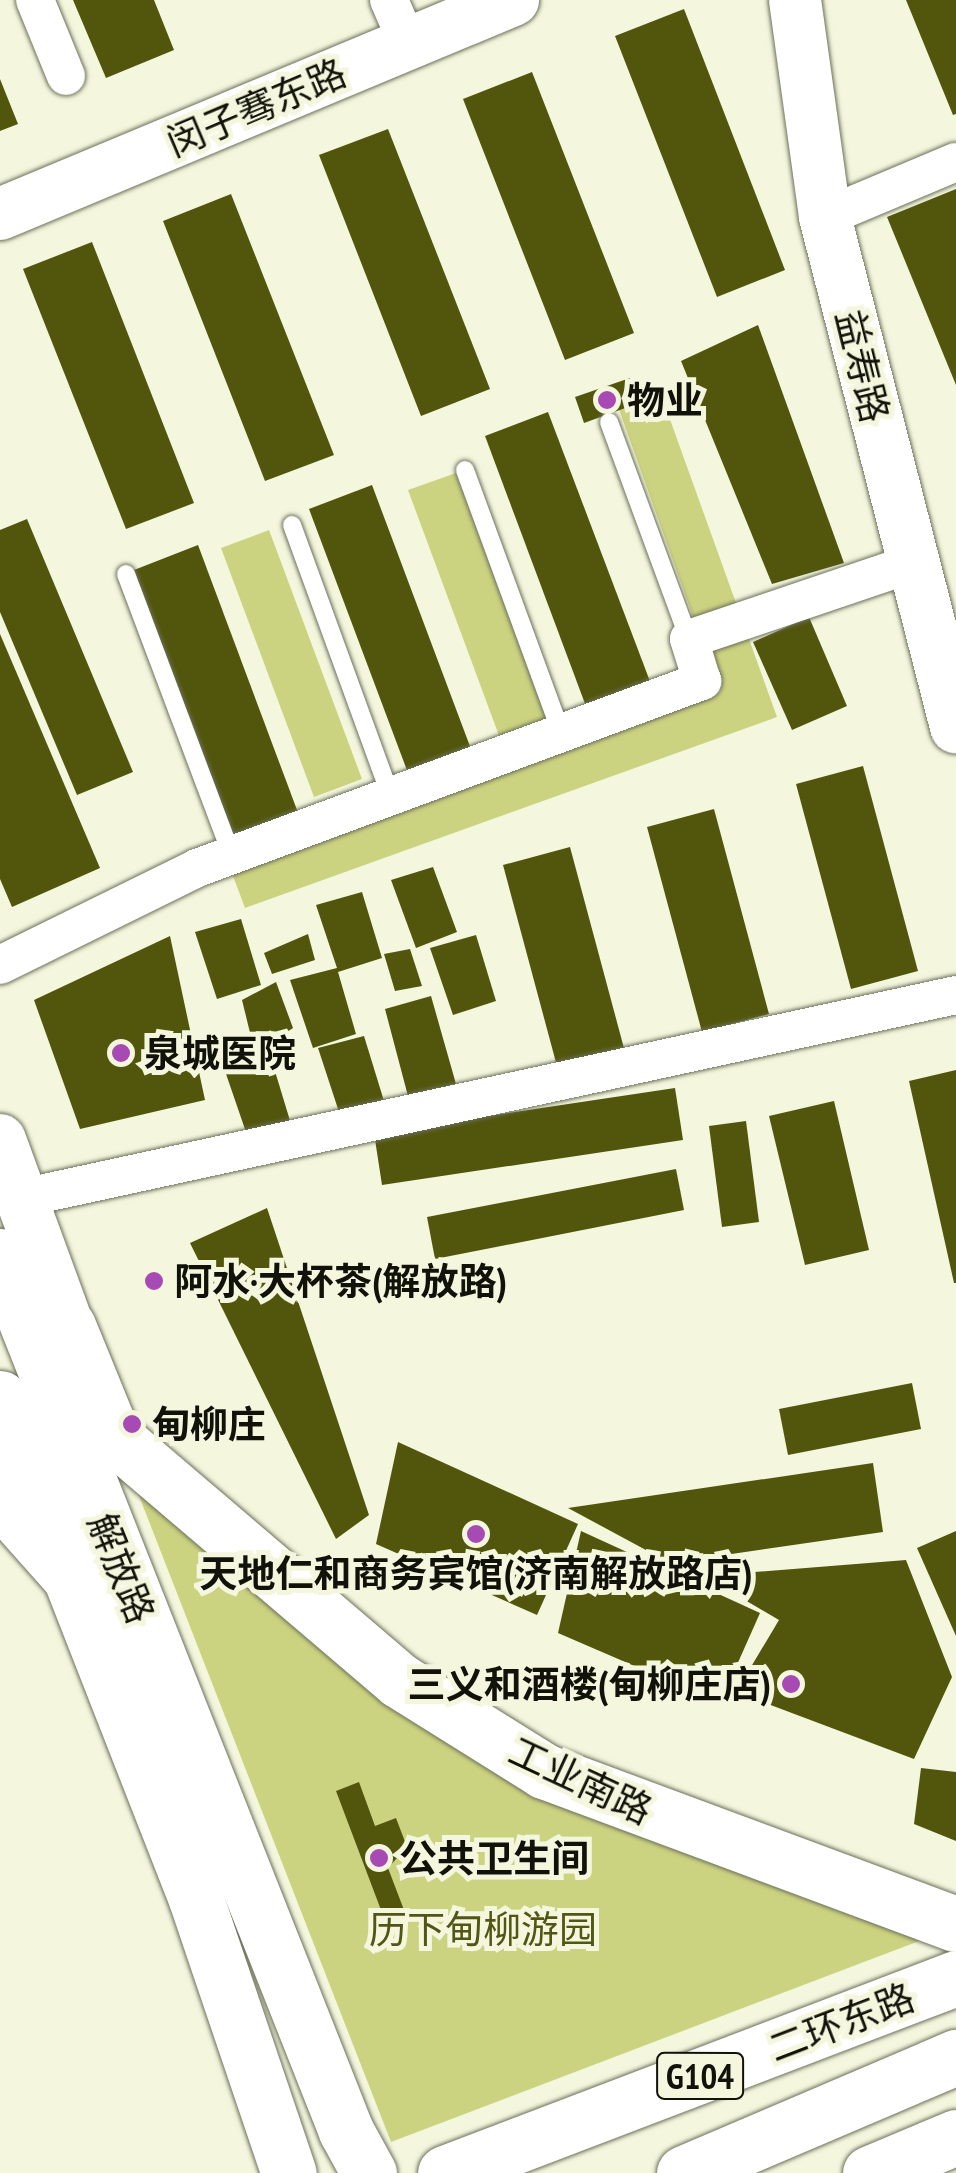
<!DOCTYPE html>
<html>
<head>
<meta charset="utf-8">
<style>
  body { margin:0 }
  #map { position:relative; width:956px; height:2173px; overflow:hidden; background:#f4f7de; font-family:"PT Sans Narrow","Noto Sans SC",sans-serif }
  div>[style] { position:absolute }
  .green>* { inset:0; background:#ccd380 }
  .building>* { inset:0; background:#52560c }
  .roads { filter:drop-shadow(0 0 2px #6d705a) drop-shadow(0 0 2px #6d705a) }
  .lane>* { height:18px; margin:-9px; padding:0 9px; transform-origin:9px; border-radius:9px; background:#fff }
  .street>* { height:38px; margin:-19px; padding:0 19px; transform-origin:19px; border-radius:19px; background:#fff }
  .secondary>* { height:52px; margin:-26px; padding:0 26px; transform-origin:26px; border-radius:26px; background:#fff }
  .primary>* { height:55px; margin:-27.5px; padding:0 27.5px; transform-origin:27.5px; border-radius:27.5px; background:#fff }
  .highway>* { height:55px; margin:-27.5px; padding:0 27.5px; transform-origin:27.5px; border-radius:27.5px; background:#fff }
  .dots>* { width:28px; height:28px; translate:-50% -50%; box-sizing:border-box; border:5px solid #f4f7de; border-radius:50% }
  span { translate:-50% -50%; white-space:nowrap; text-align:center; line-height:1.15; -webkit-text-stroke:10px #f4f7de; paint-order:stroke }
  .shield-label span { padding:2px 8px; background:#f4f7de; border:2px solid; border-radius:8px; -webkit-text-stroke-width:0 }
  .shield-label { font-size:35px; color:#111209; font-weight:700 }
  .street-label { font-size:38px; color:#111209 }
  .poi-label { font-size:38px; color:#111209; font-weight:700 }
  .left { translate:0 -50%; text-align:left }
  .right { translate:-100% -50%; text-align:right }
  .park-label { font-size:38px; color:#525614 }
</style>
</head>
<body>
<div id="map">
  <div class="green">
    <i style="clip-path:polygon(658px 386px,777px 717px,245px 908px,230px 868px,720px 692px,616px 401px)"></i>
    <i style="clip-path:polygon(456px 473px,548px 723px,501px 741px,408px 490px)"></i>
    <i style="clip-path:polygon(269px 530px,362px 779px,314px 797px,221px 548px)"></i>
    <i style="clip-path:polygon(127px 1465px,396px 1687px,956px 1927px,391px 2142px)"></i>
  </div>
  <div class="building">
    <i style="clip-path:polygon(73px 0,154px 0,174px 50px,106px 78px)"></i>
    <i style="clip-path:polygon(906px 0,956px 0,956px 114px,953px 115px)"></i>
    <i style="clip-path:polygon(684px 9px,785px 270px,717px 297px,615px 36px)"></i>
    <i style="clip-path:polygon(532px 72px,634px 333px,565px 360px,463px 99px)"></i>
    <i style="clip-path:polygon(0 79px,18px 124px,0 131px)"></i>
    <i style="clip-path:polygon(388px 129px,490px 389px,421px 416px,319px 155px)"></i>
    <i style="clip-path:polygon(956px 189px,956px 385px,887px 217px)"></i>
    <i style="clip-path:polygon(231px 194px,334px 455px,265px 481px,163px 221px)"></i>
    <i style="clip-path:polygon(92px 242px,194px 503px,126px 529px,23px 269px)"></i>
    <i style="clip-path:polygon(758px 325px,844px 563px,772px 584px,681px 361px)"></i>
    <i style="clip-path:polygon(630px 378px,639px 403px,584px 423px,575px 397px)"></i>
    <i style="clip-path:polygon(548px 412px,651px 684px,587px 709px,485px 436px)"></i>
    <i style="clip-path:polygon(372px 485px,474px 757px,411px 781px,309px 509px)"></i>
    <i style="clip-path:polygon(27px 519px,133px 772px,77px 795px,0 612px,0 530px)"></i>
    <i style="clip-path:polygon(198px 545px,300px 818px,236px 842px,134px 570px)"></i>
    <i style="clip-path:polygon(809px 617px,847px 706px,792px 730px,753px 642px)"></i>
    <i style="clip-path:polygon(0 634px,100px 868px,12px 907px,0 879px)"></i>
    <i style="clip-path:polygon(863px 766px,918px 971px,851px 989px,796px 784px)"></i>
    <i style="clip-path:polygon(714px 809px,769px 1014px,702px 1032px,647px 827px)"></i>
    <i style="clip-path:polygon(570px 847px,625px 1052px,558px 1070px,503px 865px)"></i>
    <i style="clip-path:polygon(433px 867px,457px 932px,416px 948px,391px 880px)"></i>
    <i style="clip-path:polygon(362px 892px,382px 958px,338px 972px,356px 1034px,313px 1048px,290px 980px,337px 968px,316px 905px)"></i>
    <i style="clip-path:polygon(241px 919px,261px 985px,217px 999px,195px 932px)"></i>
    <i style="clip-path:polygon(308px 934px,315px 960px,272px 974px,264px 953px)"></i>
    <i style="clip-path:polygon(476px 935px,496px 1001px,453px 1015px,430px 948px)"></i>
    <i style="clip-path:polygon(170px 936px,205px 1100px,80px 1129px,34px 1000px)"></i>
    <i style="clip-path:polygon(410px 949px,422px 986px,395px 991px,384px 954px)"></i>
    <i style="clip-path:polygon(276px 982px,293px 1028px,255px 1053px,242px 1000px)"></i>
    <i style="clip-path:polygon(431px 996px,456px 1084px,408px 1096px,385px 1009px)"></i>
    <i style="clip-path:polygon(364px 1036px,384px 1101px,340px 1115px,318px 1048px)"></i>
    <i style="clip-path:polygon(271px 1058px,291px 1124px,248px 1138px,225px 1071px)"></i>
    <i style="clip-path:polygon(956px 1070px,956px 1283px,954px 1283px,909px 1081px)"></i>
    <i style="clip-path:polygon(675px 1088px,683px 1140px,382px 1185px,374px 1133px)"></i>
    <i style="clip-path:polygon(834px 1101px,869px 1250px,805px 1265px,769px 1116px)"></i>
    <i style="clip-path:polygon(746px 1121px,759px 1222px,722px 1227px,709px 1126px)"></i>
    <i style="clip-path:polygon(676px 1169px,684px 1210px,435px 1259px,427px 1217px)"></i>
    <i style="clip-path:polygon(267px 1208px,369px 1515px,336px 1539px,190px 1243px)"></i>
    <i style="clip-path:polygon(912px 1383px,921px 1429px,788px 1455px,779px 1409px)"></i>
    <i style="clip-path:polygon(398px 1442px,578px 1524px,537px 1615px,376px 1544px)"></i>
    <i style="clip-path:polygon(873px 1463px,883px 1532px,670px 1563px,568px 1508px)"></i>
    <i style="clip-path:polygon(581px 1531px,760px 1613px,720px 1703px,558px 1633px)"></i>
    <i style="clip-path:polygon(956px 1531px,956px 1636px,917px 1548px)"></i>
    <i style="clip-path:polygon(906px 1560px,952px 1677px,914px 1759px,736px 1692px,779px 1620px,704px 1576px)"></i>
    <i style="clip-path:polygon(921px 1768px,956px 1772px,956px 1841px,914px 1824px)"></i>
    <i style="clip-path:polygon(359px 1782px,375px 1826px,396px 1818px,407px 1847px,388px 1868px,404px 1910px,384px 1918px,336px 1791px)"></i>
  </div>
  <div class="roads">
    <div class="lane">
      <i style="left:609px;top:422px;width:231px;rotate:69.8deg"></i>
      <i style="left:465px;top:470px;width:280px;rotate:69.9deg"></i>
      <i style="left:292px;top:525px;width:289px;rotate:70deg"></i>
      <i style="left:126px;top:574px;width:301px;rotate:69.4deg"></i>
    </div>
    <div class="street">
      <i style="left:35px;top:0;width:82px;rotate:67.8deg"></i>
      <i style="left:389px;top:0;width:48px;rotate:66.6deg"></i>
      <i style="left:825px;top:217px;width:142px;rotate:-22.8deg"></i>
      <i style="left:0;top:965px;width:220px;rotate:-26.2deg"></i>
      <i style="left:197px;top:868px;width:539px;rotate:-20.32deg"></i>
      <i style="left:702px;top:681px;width:44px;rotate:-107.2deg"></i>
      <i style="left:689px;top:639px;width:237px;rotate:-18.7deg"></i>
      <i style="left:22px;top:1198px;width:956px;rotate:-12.26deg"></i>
    </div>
    <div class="secondary">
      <i style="left:795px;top:0;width:219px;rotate:82.1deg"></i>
      <i style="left:825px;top:217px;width:527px;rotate:75.59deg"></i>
      <i style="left:0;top:214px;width:556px;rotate:-22.64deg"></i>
      <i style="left:0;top:1140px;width:198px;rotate:69.9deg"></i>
      <i style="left:0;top:1486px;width:29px;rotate:68deg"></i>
      <i style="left:11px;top:1513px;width:84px;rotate:48.4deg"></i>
    </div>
    <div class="primary">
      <i style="left:0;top:1256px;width:941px;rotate:68.42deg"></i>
      <i style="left:346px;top:2131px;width:48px;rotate:61.3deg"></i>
      <i style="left:68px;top:1326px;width:119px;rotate:67.8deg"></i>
      <i style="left:113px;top:1436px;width:377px;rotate:40.5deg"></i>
      <i style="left:400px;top:1681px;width:170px;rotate:32deg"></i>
      <i style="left:544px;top:1771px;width:439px;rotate:20.4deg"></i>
      <i style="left:0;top:1398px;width:538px;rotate:68.63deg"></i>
      <i style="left:196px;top:1899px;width:289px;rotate:71.3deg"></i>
    </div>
    <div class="highway">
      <i style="left:445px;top:2173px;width:547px;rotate:-20.89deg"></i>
      <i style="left:684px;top:2173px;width:296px;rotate:-23.1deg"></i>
      <i style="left:870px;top:2173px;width:93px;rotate:-22.7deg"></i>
    </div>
  </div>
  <div class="dots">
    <i style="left:607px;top:400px;background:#a74ab3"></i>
    <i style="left:121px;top:1053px;background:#a74ab3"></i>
    <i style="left:154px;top:1281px;background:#a74ab3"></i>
    <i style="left:132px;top:1424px;background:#a74ab3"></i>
    <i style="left:476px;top:1534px;background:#a74ab3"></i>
    <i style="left:791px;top:1684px;background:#a74ab3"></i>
    <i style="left:379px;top:1858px;background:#a74ab3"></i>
  </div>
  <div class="shield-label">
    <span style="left:700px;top:2076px">G104</span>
  </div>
  <div class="street-label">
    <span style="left:256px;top:107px;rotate:-23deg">闵子骞东路</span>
    <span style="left:863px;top:366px;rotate:76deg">益寿路</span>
    <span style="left:122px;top:1568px;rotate:68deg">解放路</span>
    <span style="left:581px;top:1780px;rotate:25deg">工业南路</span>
    <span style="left:841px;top:2022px;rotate:-21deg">二环东路</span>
  </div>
  <div class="poi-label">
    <span class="left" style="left:627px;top:400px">物业</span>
    <span class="left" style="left:144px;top:1053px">泉城医院</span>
    <span class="left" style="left:174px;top:1281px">阿水·大杯茶(解放路)</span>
    <span class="left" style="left:152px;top:1424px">甸柳庄</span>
    <span style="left:476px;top:1573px">天地仁和商务宾馆(济南解放路店)</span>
    <span class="right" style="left:771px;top:1684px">三义和酒楼(甸柳庄店)</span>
    <span class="left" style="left:399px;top:1858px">公共卫生间</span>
  </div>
  <div class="park-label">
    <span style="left:483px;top:1929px">历下甸柳游园</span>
  </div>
</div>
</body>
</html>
